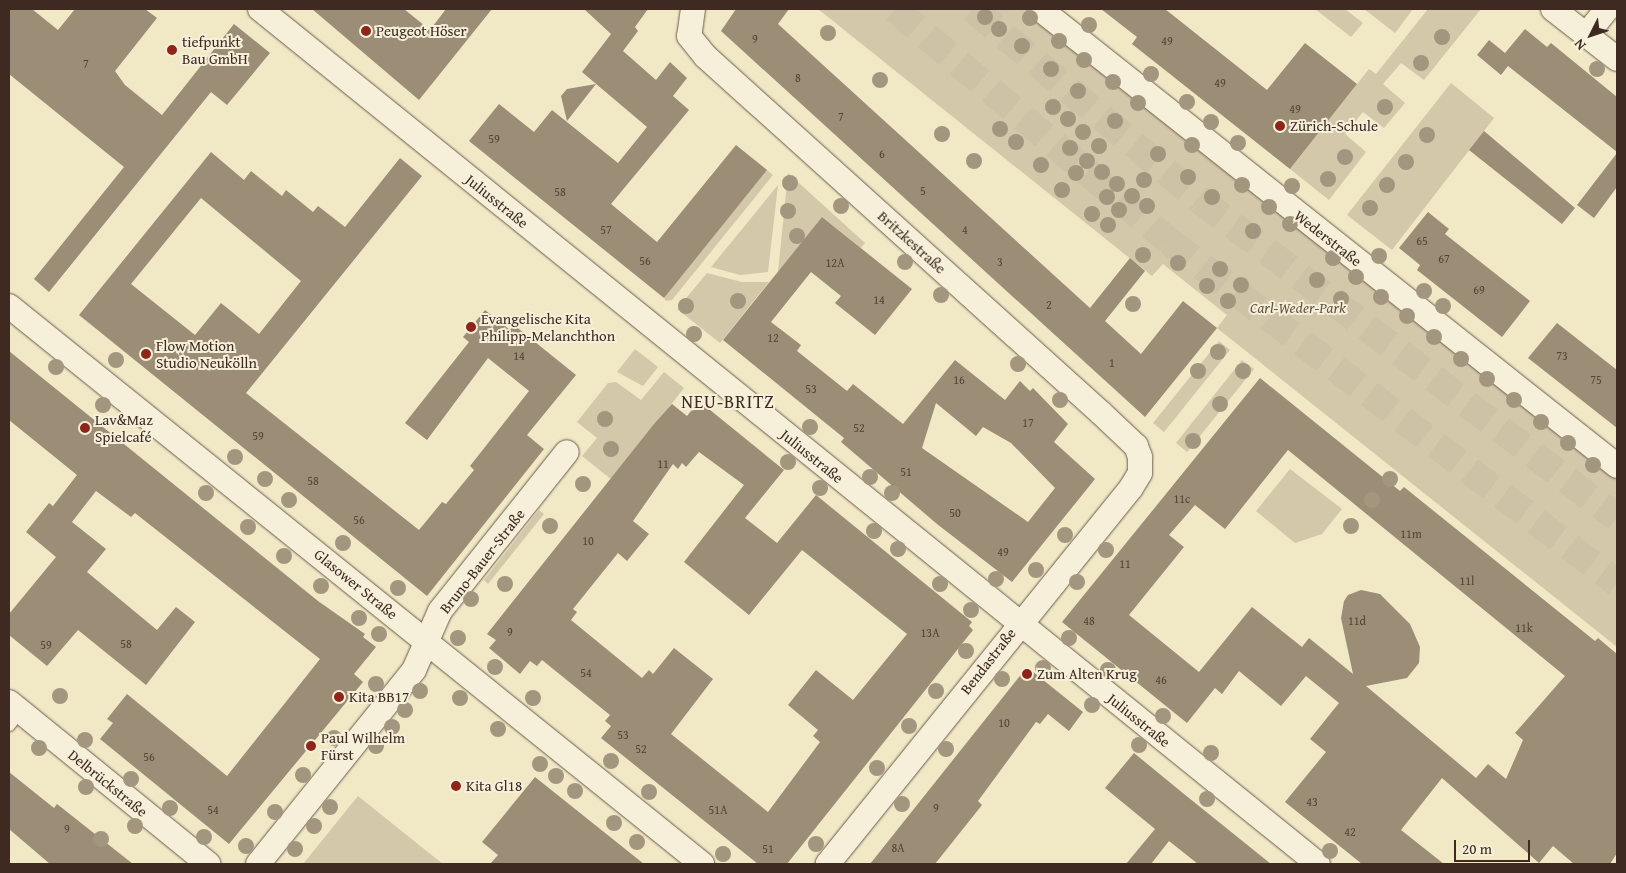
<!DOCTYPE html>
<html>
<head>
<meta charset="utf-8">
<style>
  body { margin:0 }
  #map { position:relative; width:1626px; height:873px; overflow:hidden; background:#f1e8c6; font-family:"Gentium Book Plus",serif }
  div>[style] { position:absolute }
  .green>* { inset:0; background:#d3c8aa }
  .building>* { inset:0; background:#9c8d77 }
  .motorway-tunnel>* { height:28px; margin-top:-14px; transform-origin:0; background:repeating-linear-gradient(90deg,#cdc2a5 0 28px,transparent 0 42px) }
  .roads { filter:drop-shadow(0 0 1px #6c5a4a) drop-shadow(0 0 1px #6c5a4a) }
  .service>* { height:11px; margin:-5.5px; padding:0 5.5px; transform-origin:5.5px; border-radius:5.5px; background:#f6f0da }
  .minor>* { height:24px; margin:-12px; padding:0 12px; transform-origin:12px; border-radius:12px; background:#f6f0da }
  .trees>* { width:16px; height:16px; margin:-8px; border-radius:50%; background:#a3967e }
  .dots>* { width:14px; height:14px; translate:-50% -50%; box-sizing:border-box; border:2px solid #f6f0da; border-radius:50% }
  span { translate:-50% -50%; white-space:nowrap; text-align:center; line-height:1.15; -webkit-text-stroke:4px #f6f0da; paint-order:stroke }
  .number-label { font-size:12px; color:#564336 }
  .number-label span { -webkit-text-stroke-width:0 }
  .poi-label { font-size:15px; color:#3f2a21 }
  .left { translate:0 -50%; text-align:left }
  .street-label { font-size:15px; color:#3f2a21 }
  .park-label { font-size:15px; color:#645243; font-style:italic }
  .quarter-label { font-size:18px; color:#3f2a21; letter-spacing:1px }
  .frame { position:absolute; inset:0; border:10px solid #3f2a21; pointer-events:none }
  .north { position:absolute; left:1566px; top:10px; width:50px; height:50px; -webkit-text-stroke:4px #f6f0da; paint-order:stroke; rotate:229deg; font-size:14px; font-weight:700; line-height:20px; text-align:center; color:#3f2a21 }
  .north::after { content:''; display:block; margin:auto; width:18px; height:22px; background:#3f2a21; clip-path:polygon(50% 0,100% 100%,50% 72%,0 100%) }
  .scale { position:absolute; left:1454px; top:840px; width:76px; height:22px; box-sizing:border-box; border:2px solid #3f2a21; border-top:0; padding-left:6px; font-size:15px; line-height:18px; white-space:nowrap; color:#3f2a21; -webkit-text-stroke:4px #f6f0da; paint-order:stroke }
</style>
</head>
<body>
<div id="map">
  <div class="green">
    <i style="clip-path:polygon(818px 9px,1026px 9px,1617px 478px,1617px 647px,1217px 328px,1227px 315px,1163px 264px,1152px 276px)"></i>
    <i style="clip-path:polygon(1315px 9px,1345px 9px,1363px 23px,1351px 37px)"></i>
    <i style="clip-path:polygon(1364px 9px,1413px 9px,1395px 33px)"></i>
    <i style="clip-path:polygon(1428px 9px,1481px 9px,1424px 80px,1401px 63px,1383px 84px,1405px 103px,1384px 128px,1363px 112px,1345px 134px,1366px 152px,1329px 200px,1290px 169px,1369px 69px,1376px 74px)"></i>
    <i style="clip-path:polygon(1451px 83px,1494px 118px,1392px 250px,1347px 215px)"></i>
    <i style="clip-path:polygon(767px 170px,773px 175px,672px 300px,666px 301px,664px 298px,699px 253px)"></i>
    <i style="clip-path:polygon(788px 173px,865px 243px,861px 248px,822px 217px,778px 272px)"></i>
    <i style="clip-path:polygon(778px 185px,768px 272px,740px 275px,711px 267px)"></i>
    <i style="clip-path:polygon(707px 273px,742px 282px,769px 282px,720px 343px,677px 309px)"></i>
    <i style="clip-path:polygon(1219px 341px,1230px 350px,1164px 432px,1153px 423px)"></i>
    <i style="clip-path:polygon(635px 349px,658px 367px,643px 386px,617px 372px)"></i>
    <i style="clip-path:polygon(1242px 360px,1254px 369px,1187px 452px,1176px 443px)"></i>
    <i style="clip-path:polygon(664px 372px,684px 388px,612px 480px,582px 456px,597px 438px,577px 422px,608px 383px,616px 382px,641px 400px)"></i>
    <i style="clip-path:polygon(1290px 469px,1342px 509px,1322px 534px,1295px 543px,1256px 511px)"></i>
    <i style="clip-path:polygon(539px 510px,544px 514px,488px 584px,484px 580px)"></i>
    <i style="clip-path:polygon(358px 796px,419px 845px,443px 864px,303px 864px)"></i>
  </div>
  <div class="building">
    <i style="clip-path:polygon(9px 9px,32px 9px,58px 30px,75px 9px,145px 9px,157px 18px,115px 71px,125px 85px,162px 115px,234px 24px,270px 53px,227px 105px,211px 92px,49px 292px,34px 279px,124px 167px,9px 74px)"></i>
    <i style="clip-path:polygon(312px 9px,404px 9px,430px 30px,446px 9px,492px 9px,419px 100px)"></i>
    <i style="clip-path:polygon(584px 9px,648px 9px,635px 27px,638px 31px,623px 51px,656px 80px,670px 62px,687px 78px,673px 96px,689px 110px,611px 204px,657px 242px,736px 145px,767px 170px,664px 298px,469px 141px,499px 104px,534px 132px,552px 110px,618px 163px,647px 127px,582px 72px,611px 34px)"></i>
    <i style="clip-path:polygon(736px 9px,789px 9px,778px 24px,1090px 308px,1130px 258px,1145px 271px,1105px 321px,1141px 354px,1183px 301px,1217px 328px,1145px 417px,721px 31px)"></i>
    <i style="clip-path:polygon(1101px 9px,1165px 9px,1267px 90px,1305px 43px,1357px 84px,1290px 169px,1132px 44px,1137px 37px)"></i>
    <i style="clip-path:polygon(1525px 29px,1547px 47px,1551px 43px,1617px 97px,1617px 152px,1508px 66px,1501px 75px,1477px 55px,1489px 40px,1505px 53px)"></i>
    <i style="clip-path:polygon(596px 84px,567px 121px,561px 96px,567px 89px)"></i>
    <i style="clip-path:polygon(1484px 131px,1575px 208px,1562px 224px,1469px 150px)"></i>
    <i style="clip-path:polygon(evenodd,211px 152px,244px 180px,251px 171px,282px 196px,286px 190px,313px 212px,318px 206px,345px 227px,400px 158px,422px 176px,246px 393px,419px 530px,442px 502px,446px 504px,474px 470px,470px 466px,529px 391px,488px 358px,427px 440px,405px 423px,469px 342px,463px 337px,485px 310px,510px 330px,514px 325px,576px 375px,527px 435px,544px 449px,427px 596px,79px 315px,211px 152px,201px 198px,301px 281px,259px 334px,221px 303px,195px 335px,131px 284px,201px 198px)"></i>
    <i style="clip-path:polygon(1617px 153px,1617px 187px,1594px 218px,1577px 205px)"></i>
    <i style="clip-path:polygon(1428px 212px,1449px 229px,1445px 234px,1530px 301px,1502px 337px,1417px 270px,1420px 265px,1399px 248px)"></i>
    <i style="clip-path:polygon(evenodd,822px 217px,912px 289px,875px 335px,835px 303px,841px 296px,811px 272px,771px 322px,801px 345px,797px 351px,847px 391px,853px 384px,903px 424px,955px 360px,1005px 400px,1020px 381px,1030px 391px,1033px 388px,1068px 424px,1054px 442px,1095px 479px,1012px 582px,937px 524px,841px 442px,844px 438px,723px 340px,822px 217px,936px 403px,976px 436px,983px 427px,1011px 443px,1055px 488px,1028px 522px,922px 448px,936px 403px)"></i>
    <i style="clip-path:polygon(1557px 323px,1617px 370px,1617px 428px,1528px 358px)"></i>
    <i style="clip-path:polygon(9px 351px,318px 601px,365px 634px,363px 637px,376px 647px,354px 674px,363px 682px,229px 844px,100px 739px,113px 723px,107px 719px,127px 694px,227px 776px,320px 659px,135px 513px,131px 517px,96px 491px,72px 522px,106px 549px,87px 572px,157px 630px,176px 607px,195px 622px,146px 685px,78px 630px,47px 666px,9px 635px,9px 614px,56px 557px,26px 532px,49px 503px,53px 506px,77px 475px,9px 420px)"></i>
    <i style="clip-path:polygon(evenodd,1260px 378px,1400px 491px,1404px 487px,1595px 641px,1598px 638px,1617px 654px,1617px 853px,1610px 864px,1574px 864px,1553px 846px,1539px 863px,1442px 778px,1401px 830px,1444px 864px,1362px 864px,1285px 802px,1326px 752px,1310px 739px,1339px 703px,1306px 676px,1281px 706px,1239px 671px,1222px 694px,1215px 688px,1187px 723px,1062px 622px,1260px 378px,1288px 450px,1565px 676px,1515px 733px,1523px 740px,1506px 779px,1488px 764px,1476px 778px,1366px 686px,1407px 678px,1419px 663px,1420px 647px,1410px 624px,1380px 594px,1361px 590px,1348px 595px,1344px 601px,1341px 618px,1353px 674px,1309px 638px,1302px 647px,1252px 607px,1199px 672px,1129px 615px,1184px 547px,1169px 535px,1195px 505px,1225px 529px,1288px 450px)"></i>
    <i style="clip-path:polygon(evenodd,699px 401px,784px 470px,745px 518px,777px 543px,816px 495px,972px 622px,969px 626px,973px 630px,787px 864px,758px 864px,601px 738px,611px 726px,605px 721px,610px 715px,542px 660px,537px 666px,530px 661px,520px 674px,489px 648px,496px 640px,487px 634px,654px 424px,672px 404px,687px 416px,699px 401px,699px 452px,744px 485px,684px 562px,749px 615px,802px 550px,907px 634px,853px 700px,816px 670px,788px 705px,818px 730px,813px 736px,820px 742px,768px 812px,671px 734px,713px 679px,674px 648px,653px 674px,649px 670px,642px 678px,571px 620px,577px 612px,573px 609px,618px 553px,627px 561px,649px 534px,633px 521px,673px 464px,678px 469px,682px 463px,686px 467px,699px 452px)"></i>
    <i style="clip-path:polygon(1027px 667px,1083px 712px,1069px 731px,1048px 714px,1040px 724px,1036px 722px,978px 801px,982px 805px,935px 864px,870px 864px)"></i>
    <i style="clip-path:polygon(1134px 753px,1184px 794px,1271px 864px,1198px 864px,1169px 841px,1151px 864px,1126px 864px,1155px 829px,1105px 788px)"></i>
    <i style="clip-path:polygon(9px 772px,54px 808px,57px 804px,133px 864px,50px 864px,9px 829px)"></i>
    <i style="clip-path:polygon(535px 777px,644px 864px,490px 864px,498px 855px,482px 842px)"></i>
  </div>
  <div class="motorway-tunnel">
    <i style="left:895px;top:9px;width:359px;rotate:40.3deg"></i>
    <i style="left:1169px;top:241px;width:564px;rotate:37.36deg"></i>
    <i style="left:973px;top:9px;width:297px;rotate:40.1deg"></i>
    <i style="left:1200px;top:200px;width:524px;rotate:37.33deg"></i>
  </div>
  <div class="roads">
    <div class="service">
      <i style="left:9px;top:725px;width:18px;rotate:-52deg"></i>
    </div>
    <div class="minor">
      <i style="left:260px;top:9px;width:1360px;rotate:38.94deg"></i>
      <i style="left:693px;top:9px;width:27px;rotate:98deg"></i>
      <i style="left:689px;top:36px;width:26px;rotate:51deg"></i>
      <i style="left:705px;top:56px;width:533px;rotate:42.04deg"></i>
      <i style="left:1101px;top:413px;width:48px;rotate:43.3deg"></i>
      <i style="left:1136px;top:446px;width:12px;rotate:70deg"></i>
      <i style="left:1140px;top:457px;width:16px;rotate:90deg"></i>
      <i style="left:1140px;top:473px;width:17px;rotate:121deg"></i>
      <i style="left:1131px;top:488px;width:483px;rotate:128.9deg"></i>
      <i style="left:1040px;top:9px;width:736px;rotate:38.38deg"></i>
      <i style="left:1553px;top:9px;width:81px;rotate:38deg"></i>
      <i style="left:1586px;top:35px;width:33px;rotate:-51deg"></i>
      <i style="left:9px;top:306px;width:890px;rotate:38.84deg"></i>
      <i style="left:9px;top:702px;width:257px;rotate:39.1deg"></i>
      <i style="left:258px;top:864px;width:249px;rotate:-51.2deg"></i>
      <i style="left:414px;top:670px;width:64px;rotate:-66.2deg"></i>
      <i style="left:440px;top:611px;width:203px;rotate:-51.4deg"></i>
    </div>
  </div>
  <div class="trees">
    <i style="left:985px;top:17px"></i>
    <i style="left:1030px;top:18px"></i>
    <i style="left:1089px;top:25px"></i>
    <i style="left:999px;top:29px"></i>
    <i style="left:828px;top:33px"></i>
    <i style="left:1442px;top:37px"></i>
    <i style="left:1059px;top:41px"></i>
    <i style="left:1022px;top:46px"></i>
    <i style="left:1084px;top:60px"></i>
    <i style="left:1421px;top:63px"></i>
    <i style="left:1051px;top:69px"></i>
    <i style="left:1597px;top:69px"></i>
    <i style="left:1151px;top:74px"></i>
    <i style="left:880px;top:80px"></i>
    <i style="left:1113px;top:82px"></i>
    <i style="left:1078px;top:91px"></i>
    <i style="left:1187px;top:102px"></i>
    <i style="left:1138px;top:103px"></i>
    <i style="left:1053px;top:107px"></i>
    <i style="left:1385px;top:107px"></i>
    <i style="left:1068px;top:119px"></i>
    <i style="left:1115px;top:121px"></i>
    <i style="left:1211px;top:122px"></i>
    <i style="left:1000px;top:129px"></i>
    <i style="left:1083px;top:132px"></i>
    <i style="left:942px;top:134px"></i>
    <i style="left:1427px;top:135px"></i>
    <i style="left:1016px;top:142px"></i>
    <i style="left:1238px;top:143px"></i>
    <i style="left:1192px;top:145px"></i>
    <i style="left:1099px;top:146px"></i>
    <i style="left:1070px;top:148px"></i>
    <i style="left:1158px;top:154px"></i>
    <i style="left:1345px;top:157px"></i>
    <i style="left:974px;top:161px"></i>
    <i style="left:1087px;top:161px"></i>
    <i style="left:1406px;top:162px"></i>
    <i style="left:1041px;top:165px"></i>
    <i style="left:1102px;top:172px"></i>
    <i style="left:1076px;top:173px"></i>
    <i style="left:1188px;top:177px"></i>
    <i style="left:1328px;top:179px"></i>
    <i style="left:1144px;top:180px"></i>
    <i style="left:790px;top:183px"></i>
    <i style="left:1117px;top:184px"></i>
    <i style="left:1242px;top:185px"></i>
    <i style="left:1387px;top:185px"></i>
    <i style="left:1292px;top:186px"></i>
    <i style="left:1062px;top:190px"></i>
    <i style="left:1132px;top:196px"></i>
    <i style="left:1107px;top:197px"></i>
    <i style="left:1212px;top:197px"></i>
    <i style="left:841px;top:206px"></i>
    <i style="left:1147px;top:206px"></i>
    <i style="left:1269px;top:207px"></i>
    <i style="left:1370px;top:208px"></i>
    <i style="left:1119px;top:210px"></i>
    <i style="left:788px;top:211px"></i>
    <i style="left:1092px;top:214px"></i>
    <i style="left:1290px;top:224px"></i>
    <i style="left:1108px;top:225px"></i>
    <i style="left:1253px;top:231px"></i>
    <i style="left:797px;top:236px"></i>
    <i style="left:1143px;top:255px"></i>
    <i style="left:1379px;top:256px"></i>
    <i style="left:1333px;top:258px"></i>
    <i style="left:905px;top:262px"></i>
    <i style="left:1178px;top:263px"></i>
    <i style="left:1220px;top:269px"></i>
    <i style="left:1356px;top:277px"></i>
    <i style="left:1317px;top:280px"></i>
    <i style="left:1241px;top:285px"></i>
    <i style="left:1207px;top:286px"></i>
    <i style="left:1424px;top:291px"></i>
    <i style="left:941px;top:295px"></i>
    <i style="left:1381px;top:297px"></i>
    <i style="left:1341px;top:299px"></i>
    <i style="left:738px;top:301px"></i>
    <i style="left:1228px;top:301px"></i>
    <i style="left:1133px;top:304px"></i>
    <i style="left:686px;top:306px"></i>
    <i style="left:1443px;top:306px"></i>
    <i style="left:1407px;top:316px"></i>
    <i style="left:694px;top:334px"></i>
    <i style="left:1434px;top:337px"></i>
    <i style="left:1218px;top:352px"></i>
    <i style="left:1461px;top:359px"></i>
    <i style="left:116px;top:360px"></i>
    <i style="left:1018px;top:364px"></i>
    <i style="left:56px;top:367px"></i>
    <i style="left:1198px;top:371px"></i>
    <i style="left:1243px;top:371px"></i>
    <i style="left:1487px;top:379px"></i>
    <i style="left:1060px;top:400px"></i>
    <i style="left:1514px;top:400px"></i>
    <i style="left:1220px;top:404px"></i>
    <i style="left:103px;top:405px"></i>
    <i style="left:605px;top:419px"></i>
    <i style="left:1541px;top:422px"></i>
    <i style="left:810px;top:427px"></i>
    <i style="left:1193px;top:441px"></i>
    <i style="left:1568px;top:443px"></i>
    <i style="left:611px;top:449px"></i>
    <i style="left:235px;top:457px"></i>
    <i style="left:788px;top:462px"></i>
    <i style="left:1593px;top:465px"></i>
    <i style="left:870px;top:477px"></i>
    <i style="left:265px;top:479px"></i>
    <i style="left:1390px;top:479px"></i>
    <i style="left:583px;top:484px"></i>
    <i style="left:820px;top:488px"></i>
    <i style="left:206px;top:493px"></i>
    <i style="left:892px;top:493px"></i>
    <i style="left:289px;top:500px"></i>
    <i style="left:1372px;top:500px"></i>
    <i style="left:550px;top:526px"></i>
    <i style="left:1351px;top:526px"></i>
    <i style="left:248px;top:527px"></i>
    <i style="left:874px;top:531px"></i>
    <i style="left:1065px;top:535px"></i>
    <i style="left:343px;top:543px"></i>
    <i style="left:898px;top:549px"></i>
    <i style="left:1106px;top:550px"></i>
    <i style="left:284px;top:556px"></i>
    <i style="left:1036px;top:570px"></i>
    <i style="left:996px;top:579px"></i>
    <i style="left:1077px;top:582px"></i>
    <i style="left:505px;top:584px"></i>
    <i style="left:940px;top:584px"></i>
    <i style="left:321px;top:586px"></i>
    <i style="left:398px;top:588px"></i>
    <i style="left:471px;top:599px"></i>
    <i style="left:971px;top:610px"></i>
    <i style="left:359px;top:618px"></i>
    <i style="left:379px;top:634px"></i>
    <i style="left:458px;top:638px"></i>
    <i style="left:1069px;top:638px"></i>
    <i style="left:966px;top:651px"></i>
    <i style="left:495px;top:667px"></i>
    <i style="left:1043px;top:668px"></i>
    <i style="left:1108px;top:670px"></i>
    <i style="left:1002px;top:679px"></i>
    <i style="left:376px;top:684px"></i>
    <i style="left:420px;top:691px"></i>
    <i style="left:936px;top:691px"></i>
    <i style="left:60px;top:696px"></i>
    <i style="left:460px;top:698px"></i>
    <i style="left:533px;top:698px"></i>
    <i style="left:1092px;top:705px"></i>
    <i style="left:405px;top:710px"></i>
    <i style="left:1163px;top:716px"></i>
    <i style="left:909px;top:726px"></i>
    <i style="left:392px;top:727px"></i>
    <i style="left:498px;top:729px"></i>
    <i style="left:334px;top:738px"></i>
    <i style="left:85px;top:740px"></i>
    <i style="left:1139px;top:745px"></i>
    <i style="left:376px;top:746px"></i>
    <i style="left:39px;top:748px"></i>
    <i style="left:946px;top:749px"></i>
    <i style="left:1211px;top:753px"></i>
    <i style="left:611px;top:761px"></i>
    <i style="left:540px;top:764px"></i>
    <i style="left:877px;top:768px"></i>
    <i style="left:303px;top:775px"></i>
    <i style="left:556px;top:776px"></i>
    <i style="left:131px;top:779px"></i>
    <i style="left:86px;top:787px"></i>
    <i style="left:575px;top:791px"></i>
    <i style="left:649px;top:792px"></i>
    <i style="left:1207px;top:799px"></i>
    <i style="left:902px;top:804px"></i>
    <i style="left:330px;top:807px"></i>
    <i style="left:170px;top:808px"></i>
    <i style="left:275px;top:812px"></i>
    <i style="left:614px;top:823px"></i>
    <i style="left:135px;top:826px"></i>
    <i style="left:314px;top:826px"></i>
    <i style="left:204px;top:837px"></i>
    <i style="left:101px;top:839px"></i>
    <i style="left:637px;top:842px"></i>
    <i style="left:816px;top:844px"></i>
    <i style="left:246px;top:846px"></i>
    <i style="left:295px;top:849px"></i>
    <i style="left:1330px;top:851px"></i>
    <i style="left:723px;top:854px"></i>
  </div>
  <div class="dots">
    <i style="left:366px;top:31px;background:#8f2418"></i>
    <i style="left:172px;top:50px;background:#8f2418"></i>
    <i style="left:1280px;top:126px;background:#8f2418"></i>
    <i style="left:471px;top:327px;background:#8f2418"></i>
    <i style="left:146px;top:354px;background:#8f2418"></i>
    <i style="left:85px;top:428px;background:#8f2418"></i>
    <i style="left:1027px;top:674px;background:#8f2418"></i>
    <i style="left:339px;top:697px;background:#8f2418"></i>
    <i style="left:311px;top:746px;background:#8f2418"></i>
    <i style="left:456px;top:786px;background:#8f2418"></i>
  </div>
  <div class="number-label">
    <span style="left:755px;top:39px">9</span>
    <span style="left:1167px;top:41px">49</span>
    <span style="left:86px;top:64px">7</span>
    <span style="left:798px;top:78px">8</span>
    <span style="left:1220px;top:83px">49</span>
    <span style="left:1295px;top:109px">49</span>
    <span style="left:841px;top:117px">7</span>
    <span style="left:494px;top:139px">59</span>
    <span style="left:882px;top:154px">6</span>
    <span style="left:923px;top:191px">5</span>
    <span style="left:560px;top:192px">58</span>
    <span style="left:606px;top:230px">57</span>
    <span style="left:965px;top:230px">4</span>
    <span style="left:1422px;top:241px">65</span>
    <span style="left:1444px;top:259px">67</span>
    <span style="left:645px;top:261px">56</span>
    <span style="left:1000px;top:262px">3</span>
    <span style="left:835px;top:263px">12A</span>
    <span style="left:1479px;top:290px">69</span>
    <span style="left:879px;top:300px">14</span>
    <span style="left:1049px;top:305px">2</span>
    <span style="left:773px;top:338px">12</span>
    <span style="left:519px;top:356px">14</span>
    <span style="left:1562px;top:356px">73</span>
    <span style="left:1112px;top:363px">1</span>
    <span style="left:959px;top:380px">16</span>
    <span style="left:1596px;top:380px">75</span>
    <span style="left:811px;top:389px">53</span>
    <span style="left:1028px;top:423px">17</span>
    <span style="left:859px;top:428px">52</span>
    <span style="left:258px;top:436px">59</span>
    <span style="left:663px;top:464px">11</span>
    <span style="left:906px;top:472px">51</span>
    <span style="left:313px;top:481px">58</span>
    <span style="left:1182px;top:499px">11c</span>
    <span style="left:955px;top:513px">50</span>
    <span style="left:359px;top:520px">56</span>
    <span style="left:1411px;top:534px">11m</span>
    <span style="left:588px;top:541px">10</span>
    <span style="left:1003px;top:552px">49</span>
    <span style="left:1125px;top:564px">11</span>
    <span style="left:1467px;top:581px">11l</span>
    <span style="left:1089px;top:621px">48</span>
    <span style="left:1357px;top:621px">11d</span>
    <span style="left:1524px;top:628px">11k</span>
    <span style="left:510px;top:632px">9</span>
    <span style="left:930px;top:633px">13A</span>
    <span style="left:126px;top:644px">58</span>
    <span style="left:46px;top:645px">59</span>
    <span style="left:586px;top:673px">54</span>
    <span style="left:1161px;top:680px">46</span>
    <span style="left:1004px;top:723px">10</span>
    <span style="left:623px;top:735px">53</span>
    <span style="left:641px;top:749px">52</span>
    <span style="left:149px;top:757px">56</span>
    <span style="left:1312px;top:802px">43</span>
    <span style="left:936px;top:808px">9</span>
    <span style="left:213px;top:810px">54</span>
    <span style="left:718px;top:810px">51A</span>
    <span style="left:67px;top:829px">9</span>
    <span style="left:1350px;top:832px">42</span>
    <span style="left:898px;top:848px">8A</span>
    <span style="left:768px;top:849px">51</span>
  </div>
  <div class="poi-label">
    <span class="left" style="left:376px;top:31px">Peugeot Höser</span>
    <span class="left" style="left:182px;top:50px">tiefpunkt<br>Bau GmbH</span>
    <span class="left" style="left:1290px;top:126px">Zürich-Schule</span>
    <span class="left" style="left:481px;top:327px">Evangelische Kita<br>Philipp-Melanchthon</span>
    <span class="left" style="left:156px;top:354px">Flow Motion<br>Studio Neukölln</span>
    <span class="left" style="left:95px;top:428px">Lav&amp;Maz<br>Spielcafé</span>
    <span class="left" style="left:1037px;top:674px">Zum Alten Krug</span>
    <span class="left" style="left:349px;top:697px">Kita BB17</span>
    <span class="left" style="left:321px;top:746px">Paul Wilhelm<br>Fürst</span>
    <span class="left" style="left:466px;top:786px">Kita Gl18</span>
  </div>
  <div class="street-label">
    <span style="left:497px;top:201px;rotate:39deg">Juliusstraße</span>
    <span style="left:1328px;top:238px;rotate:38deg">Wederstraße</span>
    <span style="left:912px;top:242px;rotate:42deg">Britzkestraße</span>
    <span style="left:812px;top:456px;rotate:39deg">Juliusstraße</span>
    <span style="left:482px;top:561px;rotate:-52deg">Bruno-Bauer-Straße</span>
    <span style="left:356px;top:584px;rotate:39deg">Glasower Straße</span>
    <span style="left:988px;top:661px;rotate:-52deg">Bendastraße</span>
    <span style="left:1139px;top:720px;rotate:39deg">Juliusstraße</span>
    <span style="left:108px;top:783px;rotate:39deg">Delbrückstraße</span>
  </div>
  <div class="park-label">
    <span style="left:1298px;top:308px">Carl-Weder-Park</span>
  </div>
  <div class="quarter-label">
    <span style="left:728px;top:402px">NEU-BRITZ</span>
  </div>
  <div class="frame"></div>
  <div class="north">N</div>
  <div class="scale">20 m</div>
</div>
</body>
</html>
